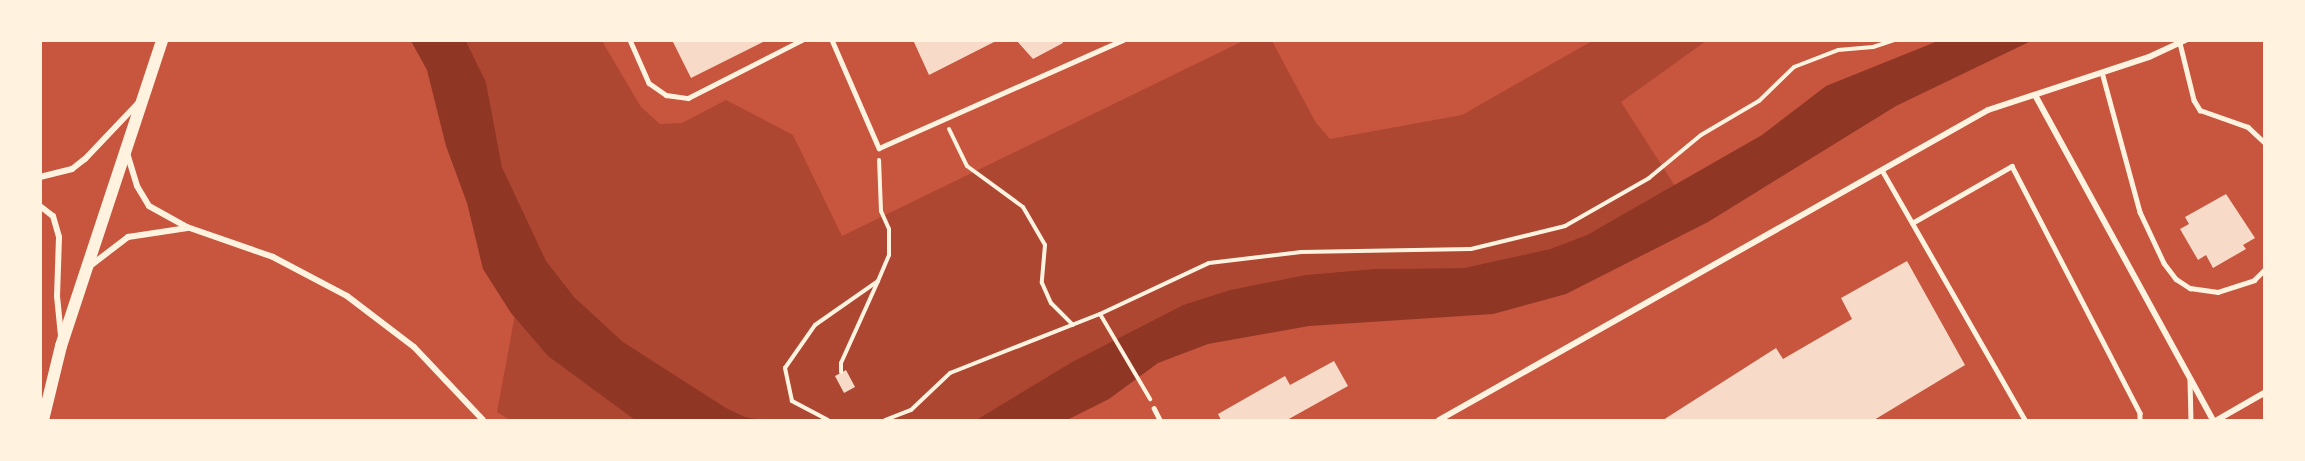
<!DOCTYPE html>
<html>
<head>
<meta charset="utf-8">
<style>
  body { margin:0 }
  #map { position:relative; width:2305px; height:461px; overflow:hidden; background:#c8553d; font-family:Inter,sans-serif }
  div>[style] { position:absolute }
  .green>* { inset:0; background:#ae4732 }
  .water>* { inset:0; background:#8f3625 }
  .building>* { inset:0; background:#f7dbc8 }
  .path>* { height:4px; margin:-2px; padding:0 2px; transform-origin:2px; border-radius:2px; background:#fff3e0 }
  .service>* { height:4.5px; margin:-2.25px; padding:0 2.25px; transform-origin:2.25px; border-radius:2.25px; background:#fff3e0 }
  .minor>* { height:6px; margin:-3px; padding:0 3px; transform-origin:3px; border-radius:3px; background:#fff3e0 }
  .secondary>* { height:12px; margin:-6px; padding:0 6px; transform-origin:6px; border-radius:6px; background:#fff3e0 }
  span { translate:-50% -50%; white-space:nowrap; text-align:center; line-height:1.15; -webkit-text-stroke:4.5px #fff3e0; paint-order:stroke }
  .frame { position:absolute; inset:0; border:42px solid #fff3e0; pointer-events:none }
</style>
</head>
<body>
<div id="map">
  <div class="green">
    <i style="clip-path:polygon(466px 41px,602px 41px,641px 107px,660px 124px,682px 123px,726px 100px,793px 135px,842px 236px,1243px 41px,1272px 41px,1316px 123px,1330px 139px,1462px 115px,1592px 41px,1706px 41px,1621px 102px,1675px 186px,1587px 235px,1550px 249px,1464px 268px,1373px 269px,1305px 275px,1230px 290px,1183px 305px,1072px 362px,976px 420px,510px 420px,497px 412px,517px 304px,563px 283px,546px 262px,502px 167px,486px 82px)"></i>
  </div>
  <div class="water">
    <i style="clip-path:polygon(411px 41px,466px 41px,486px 82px,502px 167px,546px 261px,574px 297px,623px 342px,726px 408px,745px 417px,762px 420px,635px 420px,548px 356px,511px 313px,483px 269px,467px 203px,446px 146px,427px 70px)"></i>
    <i style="clip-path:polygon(1938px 41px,2031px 41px,1896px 106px,1708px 222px,1566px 294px,1493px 314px,1309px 326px,1208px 344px,1158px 363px,1109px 399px,1067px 420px,976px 420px,1072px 362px,1183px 305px,1230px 290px,1305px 275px,1373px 269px,1464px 268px,1550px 249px,1587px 235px,1762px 135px,1826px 86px)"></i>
  </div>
  <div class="building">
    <i style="clip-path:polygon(672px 40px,767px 40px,691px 78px)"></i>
    <i style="clip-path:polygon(913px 40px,998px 40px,929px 75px)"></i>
    <i style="clip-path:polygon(1016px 40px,1061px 40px,1063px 43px,1033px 59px)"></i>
    <i style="clip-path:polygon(2226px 194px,2255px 238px,2243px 245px,2246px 249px,2213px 268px,2206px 255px,2198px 260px,2180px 229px,2189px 224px,2185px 217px)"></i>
    <i style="clip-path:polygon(1907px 261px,1965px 365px,1874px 420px,1663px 420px,1776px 348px,1783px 359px,1852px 319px,1841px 298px)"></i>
    <i style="clip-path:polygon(1334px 361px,1348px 386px,1287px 420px,1221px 420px,1218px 414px,1285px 376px,1290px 385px)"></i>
    <i style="clip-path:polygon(846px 370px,855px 387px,844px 393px,835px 376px)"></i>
  </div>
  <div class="path">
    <i style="left:949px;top:129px;width:41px;rotate:64.1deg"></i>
    <i style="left:967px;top:166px;width:69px;rotate:36.2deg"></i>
    <i style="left:1023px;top:207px;width:44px;rotate:59.9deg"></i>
    <i style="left:1045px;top:245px;width:38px;rotate:95deg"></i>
    <i style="left:1042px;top:283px;width:22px;rotate:66deg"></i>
    <i style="left:1051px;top:303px;width:31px;rotate:45deg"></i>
    <i style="left:1100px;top:314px;width:99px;rotate:59.5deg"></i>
    <i style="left:841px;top:372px;width:9px;rotate:-90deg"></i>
    <i style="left:841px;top:363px;width:90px;rotate:-65.7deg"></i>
    <i style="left:828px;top:420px;width:41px;rotate:-152.2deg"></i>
    <i style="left:792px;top:401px;width:34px;rotate:-102deg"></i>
    <i style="left:785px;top:368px;width:52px;rotate:-55.1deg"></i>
    <i style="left:815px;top:325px;width:77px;rotate:-34.9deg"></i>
    <i style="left:878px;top:281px;width:28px;rotate:-67deg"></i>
    <i style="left:889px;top:255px;width:26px;rotate:-90deg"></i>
    <i style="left:889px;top:229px;width:20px;rotate:-114deg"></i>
    <i style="left:881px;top:211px;width:51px;rotate:-92.2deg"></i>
    <i style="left:885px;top:420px;width:28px;rotate:-21deg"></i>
    <i style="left:911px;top:410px;width:54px;rotate:-43.5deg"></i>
    <i style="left:950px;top:373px;width:161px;rotate:-21.5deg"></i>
    <i style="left:1100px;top:314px;width:120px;rotate:-25.1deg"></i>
    <i style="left:1209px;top:263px;width:93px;rotate:-6.8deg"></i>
    <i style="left:1301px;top:252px;width:170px;rotate:-1deg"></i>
    <i style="left:1471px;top:249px;width:97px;rotate:-13.7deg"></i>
    <i style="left:1565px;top:226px;width:97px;rotate:-29.7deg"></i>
    <i style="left:1649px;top:178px;width:67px;rotate:-39.6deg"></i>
    <i style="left:1701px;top:135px;width:67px;rotate:-30.4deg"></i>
    <i style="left:1759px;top:101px;width:49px;rotate:-44.2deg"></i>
    <i style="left:1794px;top:67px;width:47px;rotate:-21.1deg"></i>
    <i style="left:1838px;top:50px;width:35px;rotate:-5deg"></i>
    <i style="left:1873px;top:47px;width:23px;rotate:-18deg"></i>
  </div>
  <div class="service">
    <i style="left:630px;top:40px;width:47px;rotate:66.2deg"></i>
    <i style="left:649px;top:83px;width:21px;rotate:35deg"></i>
    <i style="left:666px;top:95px;width:22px;rotate:8deg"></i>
    <i style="left:688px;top:98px;width:128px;rotate:-27deg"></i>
    <i style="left:832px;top:40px;width:118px;rotate:66.5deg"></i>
    <i style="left:879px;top:148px;width:267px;rotate:-23.9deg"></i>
    <i style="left:2180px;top:43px;width:59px;rotate:76.2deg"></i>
    <i style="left:2194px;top:100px;width:12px;rotate:59deg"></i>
    <i style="left:2200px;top:110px;width:51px;rotate:19.5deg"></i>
    <i style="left:2248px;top:127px;width:22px;rotate:43deg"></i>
    <i style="left:2102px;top:72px;width:145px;rotate:74.8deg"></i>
    <i style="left:2140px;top:212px;width:56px;rotate:64.8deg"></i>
    <i style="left:2164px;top:263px;width:20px;rotate:53deg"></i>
    <i style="left:2176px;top:279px;width:17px;rotate:33deg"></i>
    <i style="left:2190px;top:288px;width:28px;rotate:8deg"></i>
    <i style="left:2218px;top:292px;width:38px;rotate:-18deg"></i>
    <i style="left:2254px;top:280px;width:14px;rotate:-45deg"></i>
    <i style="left:1882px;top:170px;width:288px;rotate:60.2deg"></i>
    <i style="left:1912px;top:223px;width:115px;rotate:-29.7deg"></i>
    <i style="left:2012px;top:166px;width:278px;rotate:62.6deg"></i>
    <i style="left:2140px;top:413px;width:7px;rotate:90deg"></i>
    <i style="left:2190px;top:380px;width:40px;rotate:88.6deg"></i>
    <i style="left:1154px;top:408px;width:13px;rotate:63deg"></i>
  </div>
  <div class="minor">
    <i style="left:2035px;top:95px;width:371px;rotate:61.3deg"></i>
    <i style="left:127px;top:153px;width:34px;rotate:73deg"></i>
    <i style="left:137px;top:186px;width:23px;rotate:59deg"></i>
    <i style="left:149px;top:206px;width:43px;rotate:28.9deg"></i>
    <i style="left:187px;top:227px;width:91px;rotate:19.2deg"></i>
    <i style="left:273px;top:257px;width:84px;rotate:27.8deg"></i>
    <i style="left:347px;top:296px;width:84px;rotate:37.3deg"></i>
    <i style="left:414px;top:347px;width:100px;rotate:46.6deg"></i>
    <i style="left:40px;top:177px;width:33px;rotate:-14deg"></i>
    <i style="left:72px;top:169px;width:16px;rotate:-38deg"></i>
    <i style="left:85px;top:159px;width:79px;rotate:-46.5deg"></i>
    <i style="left:40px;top:206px;width:16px;rotate:38deg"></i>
    <i style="left:53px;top:216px;width:22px;rotate:74deg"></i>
    <i style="left:59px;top:237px;width:59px;rotate:91.9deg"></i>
    <i style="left:57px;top:296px;width:40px;rotate:84.3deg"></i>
    <i style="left:90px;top:266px;width:48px;rotate:-37.3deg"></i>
    <i style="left:128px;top:237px;width:60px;rotate:-8.7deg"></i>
    <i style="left:1439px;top:420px;width:630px;rotate:-29.45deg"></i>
    <i style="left:1988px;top:110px;width:169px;rotate:-18.2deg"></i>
    <i style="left:2149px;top:57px;width:40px;rotate:-25deg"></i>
    <i style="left:2217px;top:420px;width:54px;rotate:-29.9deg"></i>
  </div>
  <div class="secondary">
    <i style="left:43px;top:420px;width:76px;rotate:-76.3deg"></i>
    <i style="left:61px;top:346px;width:322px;rotate:-71.7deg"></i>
  </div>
  <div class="frame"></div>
</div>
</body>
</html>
